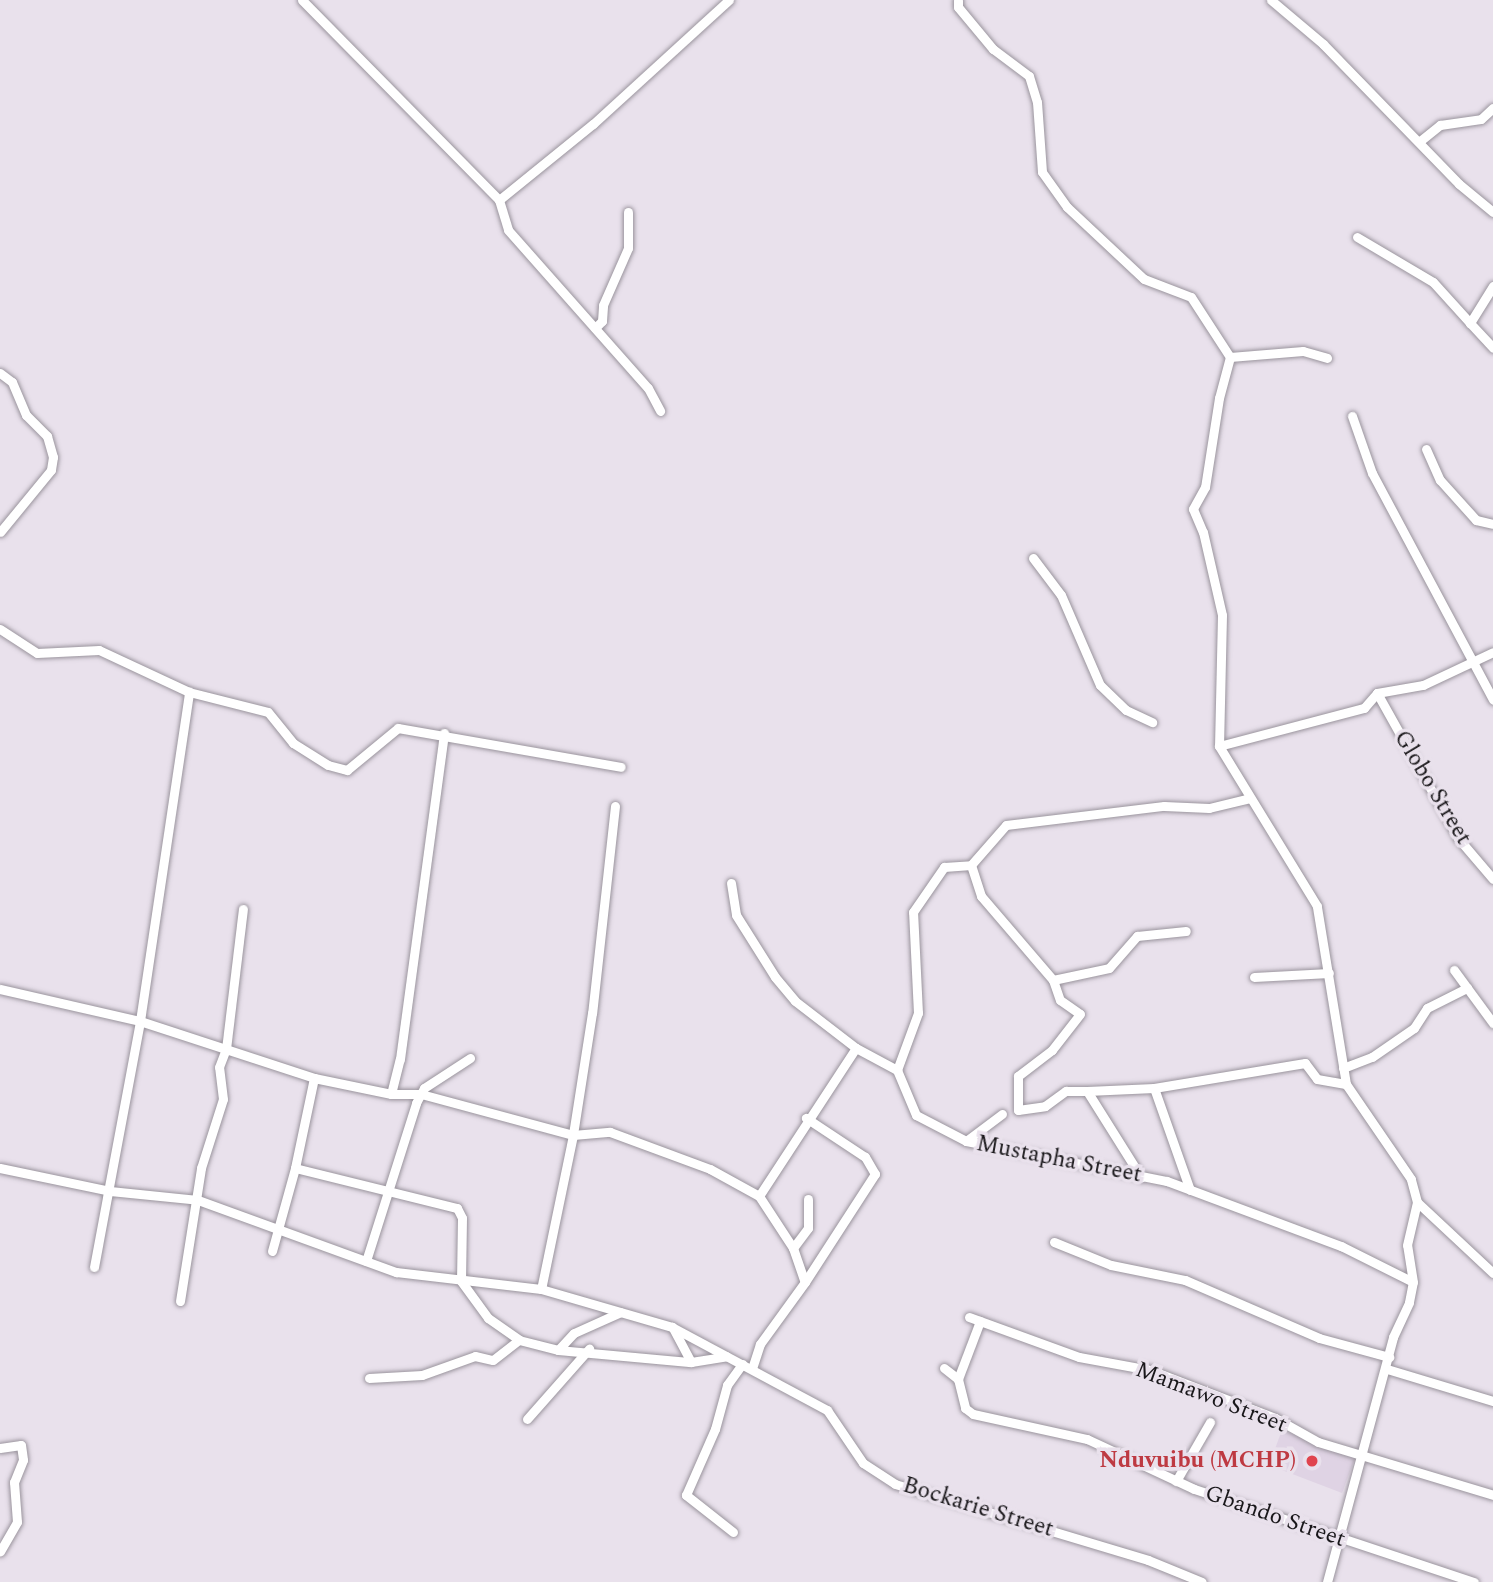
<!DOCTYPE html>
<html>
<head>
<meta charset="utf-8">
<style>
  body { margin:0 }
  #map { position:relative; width:1493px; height:1582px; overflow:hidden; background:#e9e1ec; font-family:Spectral,serif }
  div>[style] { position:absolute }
  .built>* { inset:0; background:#dfd3e4 }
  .roads { filter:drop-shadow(0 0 2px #9a949d) drop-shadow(0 0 2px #9a949d) }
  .minor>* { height:9px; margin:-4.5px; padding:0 4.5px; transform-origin:4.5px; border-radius:4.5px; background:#fff }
  .dots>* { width:19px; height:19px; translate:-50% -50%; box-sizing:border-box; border:4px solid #e9e1ec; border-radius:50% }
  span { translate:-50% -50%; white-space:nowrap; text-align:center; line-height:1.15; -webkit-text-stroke:7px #e9e1ec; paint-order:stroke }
  .street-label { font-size:23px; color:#19171a }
  .health-label { font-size:23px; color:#be3a42; font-weight:700 }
  .right { translate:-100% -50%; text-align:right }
</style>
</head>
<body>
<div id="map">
  <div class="built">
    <i style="clip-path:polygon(1282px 1430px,1355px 1458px,1342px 1493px,1269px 1465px)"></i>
  </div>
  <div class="roads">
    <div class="minor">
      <i style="left:302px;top:0;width:281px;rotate:45.4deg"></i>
      <i style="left:499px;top:200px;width:31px;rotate:73deg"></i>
      <i style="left:508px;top:230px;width:211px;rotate:48.5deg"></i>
      <i style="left:648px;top:388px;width:26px;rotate:62deg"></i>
      <i style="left:958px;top:0;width:7px;rotate:90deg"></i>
      <i style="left:958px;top:7px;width:55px;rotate:50.2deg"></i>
      <i style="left:993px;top:49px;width:45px;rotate:36.9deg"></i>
      <i style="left:1029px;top:76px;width:27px;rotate:73deg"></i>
      <i style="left:1037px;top:102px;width:70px;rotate:85.9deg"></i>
      <i style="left:1042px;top:172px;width:43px;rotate:54.5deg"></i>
      <i style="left:1067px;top:207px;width:105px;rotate:43.1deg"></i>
      <i style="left:1144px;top:279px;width:50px;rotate:21deg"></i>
      <i style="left:1191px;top:297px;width:72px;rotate:57deg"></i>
      <i style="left:1230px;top:357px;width:42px;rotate:105deg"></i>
      <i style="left:1219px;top:398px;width:90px;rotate:98.9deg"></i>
      <i style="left:1205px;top:487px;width:25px;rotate:119deg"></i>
      <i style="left:1193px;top:509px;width:25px;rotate:67deg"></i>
      <i style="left:1203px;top:532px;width:85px;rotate:77.1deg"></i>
      <i style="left:1222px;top:615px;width:131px;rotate:91.3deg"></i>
      <i style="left:1271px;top:0;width:68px;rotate:40.2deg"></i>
      <i style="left:1323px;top:44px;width:195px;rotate:45.8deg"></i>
      <i style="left:1459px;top:184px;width:44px;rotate:39.5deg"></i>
      <i style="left:1420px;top:141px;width:26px;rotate:-39deg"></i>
      <i style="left:1440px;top:125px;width:41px;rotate:-8.3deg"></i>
      <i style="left:1481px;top:119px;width:16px;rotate:-43deg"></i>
      <i style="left:499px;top:200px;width:121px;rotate:-39deg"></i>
      <i style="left:593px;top:124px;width:184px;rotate:-42.4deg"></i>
      <i style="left:1357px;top:237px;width:88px;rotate:30.6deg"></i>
      <i style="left:1433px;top:282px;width:55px;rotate:47.9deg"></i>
      <i style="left:1493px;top:286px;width:44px;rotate:121.9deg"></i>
      <i style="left:1470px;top:323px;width:34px;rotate:47deg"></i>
      <i style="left:595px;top:328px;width:10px;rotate:-45deg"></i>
      <i style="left:602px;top:321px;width:16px;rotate:-86deg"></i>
      <i style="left:603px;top:305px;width:62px;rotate:-66.3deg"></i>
      <i style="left:628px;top:248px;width:36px;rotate:-90deg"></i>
      <i style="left:1230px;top:357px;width:73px;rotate:-4.7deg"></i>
      <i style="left:1303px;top:351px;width:25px;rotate:16deg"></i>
      <i style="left:0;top:373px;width:15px;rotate:37deg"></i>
      <i style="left:12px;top:382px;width:36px;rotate:67deg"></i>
      <i style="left:26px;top:415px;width:30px;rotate:45deg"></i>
      <i style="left:47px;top:436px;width:22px;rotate:74deg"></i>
      <i style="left:53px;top:457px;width:13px;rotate:99deg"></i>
      <i style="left:51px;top:470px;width:80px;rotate:129.4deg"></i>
      <i style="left:1352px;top:416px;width:60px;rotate:70.7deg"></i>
      <i style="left:1372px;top:473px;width:257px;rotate:61.9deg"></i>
      <i style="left:1426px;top:449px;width:34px;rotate:66deg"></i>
      <i style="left:1440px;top:480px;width:54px;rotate:48deg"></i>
      <i style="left:1476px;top:520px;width:17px;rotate:13deg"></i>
      <i style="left:1033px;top:558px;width:46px;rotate:52.9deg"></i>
      <i style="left:1061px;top:595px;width:98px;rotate:66.6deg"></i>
      <i style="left:1100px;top:685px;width:36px;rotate:44deg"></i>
      <i style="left:1126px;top:710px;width:29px;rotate:25deg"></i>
      <i style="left:0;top:629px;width:44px;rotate:33deg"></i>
      <i style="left:37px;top:653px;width:62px;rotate:-2.8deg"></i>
      <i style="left:99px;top:650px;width:99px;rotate:25deg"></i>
      <i style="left:189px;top:692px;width:81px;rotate:14.2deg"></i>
      <i style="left:268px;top:712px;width:40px;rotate:51deg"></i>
      <i style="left:293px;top:743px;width:41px;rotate:32.2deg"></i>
      <i style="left:328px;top:765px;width:20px;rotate:15deg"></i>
      <i style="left:347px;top:770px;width:66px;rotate:-39.5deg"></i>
      <i style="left:398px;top:728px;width:226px;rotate:9.9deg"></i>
      <i style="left:1377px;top:693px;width:166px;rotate:60.8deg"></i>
      <i style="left:1458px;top:838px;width:54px;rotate:49.5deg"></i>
      <i style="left:615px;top:806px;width:208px;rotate:96.3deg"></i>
      <i style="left:592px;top:1013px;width:123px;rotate:98.9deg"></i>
      <i style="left:573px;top:1135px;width:37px;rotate:-5deg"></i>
      <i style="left:610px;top:1132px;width:107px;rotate:20.3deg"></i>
      <i style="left:710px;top:1169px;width:56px;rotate:28.9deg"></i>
      <i style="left:759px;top:1196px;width:62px;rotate:56.8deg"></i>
      <i style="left:793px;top:1248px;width:36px;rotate:71deg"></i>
      <i style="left:805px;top:1282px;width:77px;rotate:126deg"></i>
      <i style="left:760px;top:1344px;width:26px;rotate:108deg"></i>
      <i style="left:971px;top:865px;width:33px;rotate:72deg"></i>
      <i style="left:981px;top:896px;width:111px;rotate:49.4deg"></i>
      <i style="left:1053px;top:980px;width:21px;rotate:71deg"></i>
      <i style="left:1060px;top:1000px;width:24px;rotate:35deg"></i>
      <i style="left:1080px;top:1014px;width:46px;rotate:127.9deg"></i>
      <i style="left:1052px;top:1050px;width:43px;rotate:142.6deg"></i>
      <i style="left:1018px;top:1076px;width:34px;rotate:90deg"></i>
      <i style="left:1018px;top:1110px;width:27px;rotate:-8deg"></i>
      <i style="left:1045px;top:1106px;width:26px;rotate:-36deg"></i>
      <i style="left:1066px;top:1091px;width:21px"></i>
      <i style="left:1087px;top:1091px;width:102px;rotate:57.9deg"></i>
      <i style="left:731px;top:883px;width:32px;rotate:81deg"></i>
      <i style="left:736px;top:915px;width:73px;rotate:57.8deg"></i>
      <i style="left:775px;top:977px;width:31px;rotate:50deg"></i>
      <i style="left:795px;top:1001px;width:77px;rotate:37.6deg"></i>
      <i style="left:856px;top:1048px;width:47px;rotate:28.2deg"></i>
      <i style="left:897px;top:1070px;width:49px;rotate:67.1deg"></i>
      <i style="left:916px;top:1115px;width:56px;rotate:27.5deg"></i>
      <i style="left:966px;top:1141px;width:205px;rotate:11.3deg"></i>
      <i style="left:1167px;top:1181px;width:186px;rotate:20.5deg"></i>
      <i style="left:1341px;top:1246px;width:80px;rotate:26.6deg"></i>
      <i style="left:1454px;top:970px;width:66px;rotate:53.7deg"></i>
      <i style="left:1254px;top:977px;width:75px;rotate:-3.1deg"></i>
      <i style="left:1053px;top:980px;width:57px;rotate:-12.1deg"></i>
      <i style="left:1109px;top:968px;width:43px;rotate:-48.8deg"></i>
      <i style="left:1137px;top:936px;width:49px;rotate:-5.8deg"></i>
      <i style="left:0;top:989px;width:144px;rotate:12.9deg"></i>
      <i style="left:140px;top:1021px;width:183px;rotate:18.1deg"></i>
      <i style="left:1343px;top:1068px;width:31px;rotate:-21deg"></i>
      <i style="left:1372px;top:1057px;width:51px;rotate:-34.6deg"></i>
      <i style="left:1414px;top:1028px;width:24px;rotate:-57deg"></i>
      <i style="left:1427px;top:1008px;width:45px;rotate:-26.6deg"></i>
      <i style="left:897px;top:1070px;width:61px;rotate:-69.8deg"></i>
      <i style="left:918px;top:1013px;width:101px;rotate:-92.8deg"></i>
      <i style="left:913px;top:912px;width:55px;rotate:-55.4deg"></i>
      <i style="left:944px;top:867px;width:27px;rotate:-4deg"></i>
      <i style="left:971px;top:865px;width:53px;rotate:-48.8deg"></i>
      <i style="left:1006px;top:825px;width:159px;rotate:-6.9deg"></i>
      <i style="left:1164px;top:806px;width:45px;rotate:2.5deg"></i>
      <i style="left:1209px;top:808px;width:42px;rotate:-13.7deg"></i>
      <i style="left:1154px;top:1088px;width:108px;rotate:70.6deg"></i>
      <i style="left:1087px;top:1091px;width:67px;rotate:-2.6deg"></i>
      <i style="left:1154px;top:1088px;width:153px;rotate:-9.4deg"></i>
      <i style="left:1305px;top:1063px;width:20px;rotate:53deg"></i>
      <i style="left:1317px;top:1079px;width:29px;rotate:10deg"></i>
      <i style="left:391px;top:1094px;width:30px"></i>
      <i style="left:421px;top:1094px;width:157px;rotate:15.1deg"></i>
      <i style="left:573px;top:1135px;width:157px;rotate:101.7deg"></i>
      <i style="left:966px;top:1141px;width:45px;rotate:-36.9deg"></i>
      <i style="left:0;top:1168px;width:112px;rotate:11.8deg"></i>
      <i style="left:110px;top:1191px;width:88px;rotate:5.8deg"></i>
      <i style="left:198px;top:1200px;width:211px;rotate:20deg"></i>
      <i style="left:396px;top:1272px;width:146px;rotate:6.7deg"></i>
      <i style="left:541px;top:1289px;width:136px;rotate:16.2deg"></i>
      <i style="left:295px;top:1168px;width:92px;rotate:-78.1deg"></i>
      <i style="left:314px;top:1078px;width:79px;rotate:11.7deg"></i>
      <i style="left:391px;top:1094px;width:36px;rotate:-76deg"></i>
      <i style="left:400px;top:1059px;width:329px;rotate:-82.3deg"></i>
      <i style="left:759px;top:1196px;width:177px;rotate:-56.8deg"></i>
      <i style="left:1417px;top:1202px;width:104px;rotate:43.1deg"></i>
      <i style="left:1054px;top:1242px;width:61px;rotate:22deg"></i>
      <i style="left:1111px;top:1265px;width:76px;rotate:11.5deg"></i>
      <i style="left:1185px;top:1280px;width:146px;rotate:23.4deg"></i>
      <i style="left:1319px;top:1338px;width:73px;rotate:15.2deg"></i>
      <i style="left:793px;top:1248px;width:25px;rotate:-53deg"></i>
      <i style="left:808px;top:1228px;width:29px;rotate:-90deg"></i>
      <i style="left:272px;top:1251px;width:86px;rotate:-74.5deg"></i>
      <i style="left:295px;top:1168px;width:167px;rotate:13.9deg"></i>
      <i style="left:457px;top:1208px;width:11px;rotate:63deg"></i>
      <i style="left:462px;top:1218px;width:63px;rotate:90.9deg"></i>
      <i style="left:461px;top:1281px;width:46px;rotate:53.9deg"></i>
      <i style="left:488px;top:1318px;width:38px;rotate:35deg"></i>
      <i style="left:366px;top:1261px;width:166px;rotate:-72.4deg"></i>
      <i style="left:416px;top:1103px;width:17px;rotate:-62deg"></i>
      <i style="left:424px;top:1088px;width:55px;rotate:-33.1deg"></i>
      <i style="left:94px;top:1267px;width:250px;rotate:-79.4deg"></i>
      <i style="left:140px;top:1021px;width:333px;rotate:-81.5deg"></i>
      <i style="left:805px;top:1282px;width:129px;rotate:-57.1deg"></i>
      <i style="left:875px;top:1174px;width:20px;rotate:-120deg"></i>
      <i style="left:865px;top:1157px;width:71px;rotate:-146.5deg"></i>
      <i style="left:180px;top:1301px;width:135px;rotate:-81deg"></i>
      <i style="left:201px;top:1168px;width:72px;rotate:-72.3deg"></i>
      <i style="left:223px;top:1099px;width:32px;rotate:-97deg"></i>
      <i style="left:219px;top:1067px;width:19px;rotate:-69deg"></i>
      <i style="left:226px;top:1049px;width:141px;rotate:-83.1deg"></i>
      <i style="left:969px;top:1317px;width:117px;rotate:20deg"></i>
      <i style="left:1079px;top:1357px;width:72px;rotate:10.4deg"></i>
      <i style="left:1150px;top:1370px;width:134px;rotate:21deg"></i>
      <i style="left:1275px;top:1418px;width:49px;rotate:29.2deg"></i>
      <i style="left:1318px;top:1442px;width:183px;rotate:16.8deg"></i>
      <i style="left:558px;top:1350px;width:23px;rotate:-47deg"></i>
      <i style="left:574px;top:1333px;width:51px;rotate:-24.1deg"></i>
      <i style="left:691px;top:1362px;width:40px;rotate:-118deg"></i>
      <i style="left:672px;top:1327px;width:176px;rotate:28.2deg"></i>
      <i style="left:827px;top:1410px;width:64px;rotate:55.8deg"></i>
      <i style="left:863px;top:1463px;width:38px;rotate:33deg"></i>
      <i style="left:895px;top:1484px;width:264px;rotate:16.7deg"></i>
      <i style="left:1148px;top:1560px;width:58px;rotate:22.2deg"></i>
      <i style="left:944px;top:1368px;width:18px;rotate:38deg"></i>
      <i style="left:958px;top:1379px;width:30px;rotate:76deg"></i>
      <i style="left:965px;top:1408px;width:10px;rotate:37deg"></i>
      <i style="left:973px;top:1414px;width:117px;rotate:12.4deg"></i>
      <i style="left:1087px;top:1439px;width:118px;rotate:25deg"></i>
      <i style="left:1194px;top:1489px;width:295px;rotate:18.4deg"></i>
      <i style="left:1387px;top:1369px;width:111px;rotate:16.8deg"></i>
      <i style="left:369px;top:1378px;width:53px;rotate:-3.2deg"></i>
      <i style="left:422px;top:1375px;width:56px;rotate:-19.7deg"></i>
      <i style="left:475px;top:1356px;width:18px;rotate:13deg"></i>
      <i style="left:493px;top:1360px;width:33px;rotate:-38deg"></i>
      <i style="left:519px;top:1340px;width:40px;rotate:14.4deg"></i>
      <i style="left:558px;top:1350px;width:134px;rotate:5.2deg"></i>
      <i style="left:691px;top:1362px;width:36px;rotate:-9deg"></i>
      <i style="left:958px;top:1379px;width:62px;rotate:-69.2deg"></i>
      <i style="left:527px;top:1419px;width:94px;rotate:-48.5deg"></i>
      <i style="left:0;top:1448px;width:21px;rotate:-8deg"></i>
      <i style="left:21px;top:1445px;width:15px;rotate:82deg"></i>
      <i style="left:23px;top:1460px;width:24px;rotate:112deg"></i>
      <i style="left:14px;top:1482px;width:40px;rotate:85.7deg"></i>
      <i style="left:17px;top:1522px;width:34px;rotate:120deg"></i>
      <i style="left:1176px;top:1481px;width:68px;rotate:-60deg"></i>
      <i style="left:733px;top:1532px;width:60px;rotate:-141.8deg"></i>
      <i style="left:686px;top:1495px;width:72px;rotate:-66.3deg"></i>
      <i style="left:715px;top:1429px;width:46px;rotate:-74.7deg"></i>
      <i style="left:727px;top:1385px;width:26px;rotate:-54deg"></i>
      <i style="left:1327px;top:1582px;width:254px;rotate:-74.9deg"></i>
      <i style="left:1393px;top:1337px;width:38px;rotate:-65deg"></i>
      <i style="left:1409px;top:1302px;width:20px;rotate:-79deg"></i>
      <i style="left:1413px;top:1282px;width:37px;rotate:-99deg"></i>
      <i style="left:1407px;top:1245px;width:44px;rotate:-76.9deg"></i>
      <i style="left:1417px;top:1202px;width:24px;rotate:-105deg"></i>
      <i style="left:1411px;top:1179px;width:115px;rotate:-124.4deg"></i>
      <i style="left:1346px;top:1084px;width:180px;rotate:-99.3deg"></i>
      <i style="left:1317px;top:906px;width:188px;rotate:-121.5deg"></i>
      <i style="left:1219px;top:746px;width:150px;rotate:-14.7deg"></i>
      <i style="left:1364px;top:708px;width:20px;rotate:-49deg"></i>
      <i style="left:1377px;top:693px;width:47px;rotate:-9.9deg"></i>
      <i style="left:1423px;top:685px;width:77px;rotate:-25.2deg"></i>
    </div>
  </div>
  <div class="dots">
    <i style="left:1312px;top:1461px;background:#e0444e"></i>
  </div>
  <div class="street-label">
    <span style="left:1432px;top:788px;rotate:59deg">Globo Street</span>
    <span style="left:1059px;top:1160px;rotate:11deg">Mustapha Street</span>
    <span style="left:1211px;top:1398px;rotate:21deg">Mamawo Street</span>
    <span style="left:978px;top:1508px;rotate:17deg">Bockarie Street</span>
    <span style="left:1275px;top:1517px;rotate:19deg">Gbando Street</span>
  </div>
  <div class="health-label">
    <span class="right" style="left:1296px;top:1461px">Nduvuibu (MCHP)</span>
  </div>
</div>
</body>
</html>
